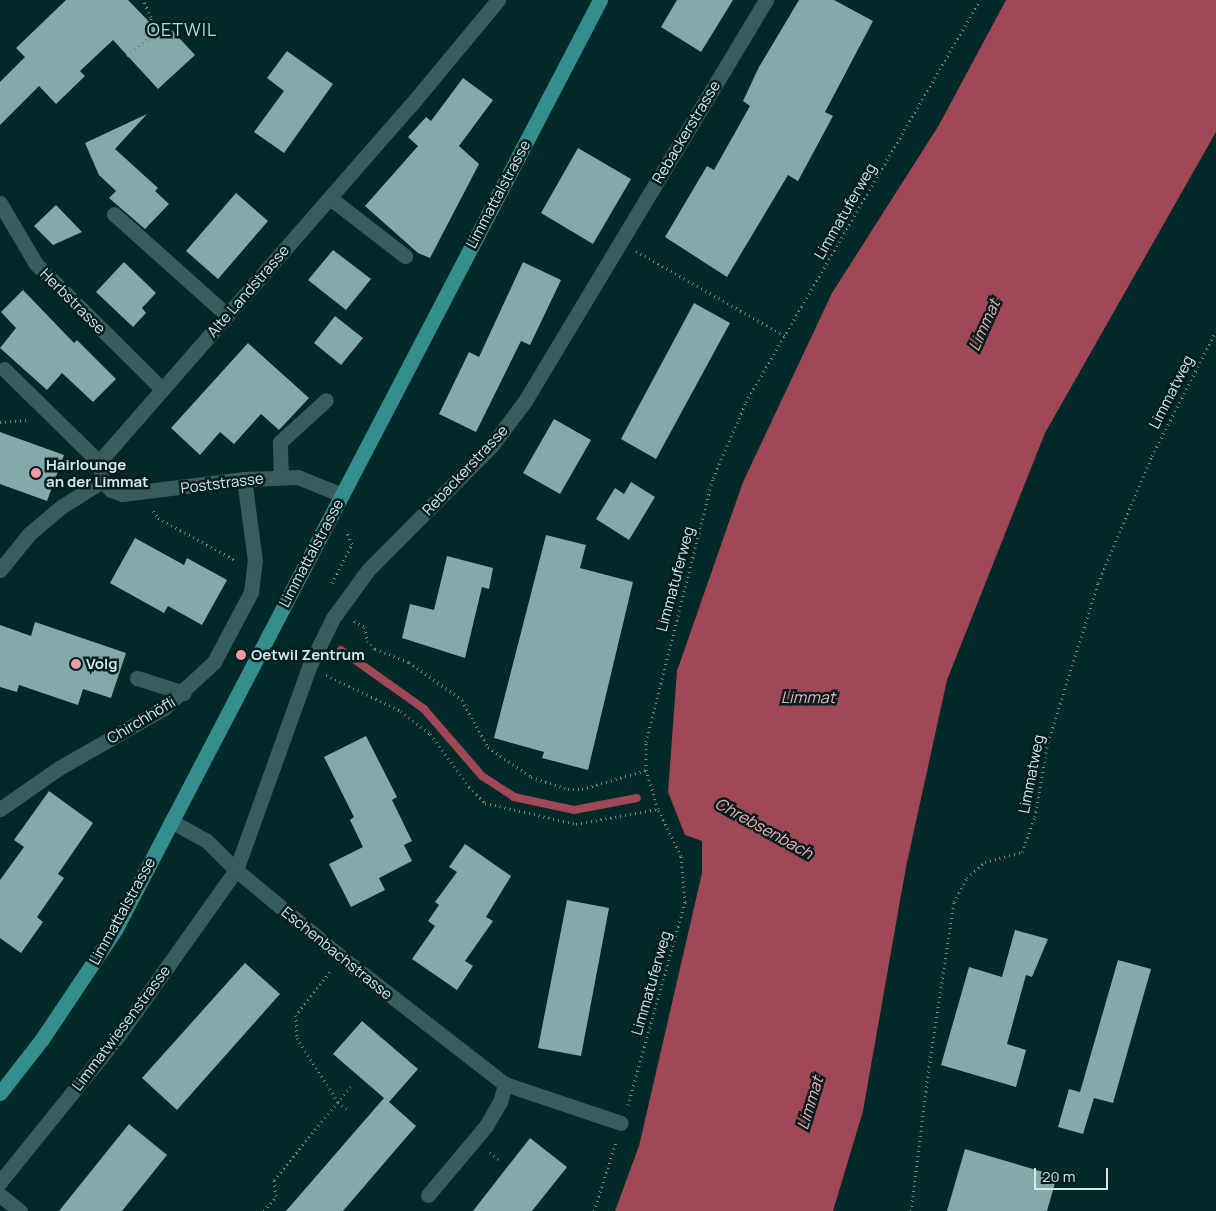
<!DOCTYPE html>
<html>
<head>
<meta charset="utf-8">
<style>
  body { margin:0 }
  #map { position:relative; width:1216px; height:1211px; overflow:hidden; background:#012928; font-family:Manrope,sans-serif }
  div>[style] { position:absolute }
  .water>* { inset:0; background:#a04857 }
  .stream>* { height:8px; margin:-4px; padding:0 4px; transform-origin:4px; border-radius:4px; background:#a04857 }
  .building>* { inset:0; background:#83aaa9 }
  .path>* { height:3px; margin-top:-1.5px; transform-origin:0; background:repeating-linear-gradient(90deg,#6d8b8a 0 1px,transparent 0 5px) }
  .minor>* { height:15px; margin:-7.5px; padding:0 7.5px; transform-origin:7.5px; border-radius:7.5px; background:#385d5c }
  .major>* { height:15px; margin:-7.5px; padding:0 7.5px; transform-origin:7.5px; border-radius:7.5px; background:#338e8d }
  .dots>* { width:14px; height:14px; translate:-50% -50%; box-sizing:border-box; border:2px solid #021e1e; border-radius:50% }
  span { translate:-50% -50%; white-space:nowrap; text-align:center; line-height:1.15; -webkit-text-stroke:5px #021e1e; paint-order:stroke }
  .street-label { font-size:15px; color:#d4e8e8 }
  .poi-label { font-size:15px; color:#d4e8e8; font-weight:700 }
  .left { translate:0 -50%; text-align:left }
  .water-label { font-size:16px; color:#faafb7; font-style:italic }
  .quarter-label { font-size:18px; color:#b2dbd9; letter-spacing:1px }
  .scale { position:absolute; left:1034px; top:1168px; width:74px; height:22px; box-sizing:border-box; border:2px solid #d4e8e8; border-top:0; padding-left:6px; font-size:15px; line-height:18px; white-space:nowrap; color:#d4e8e8; -webkit-text-stroke:4px #021e1e; paint-order:stroke }
</style>
</head>
<body>
<div id="map">
  <div class="water">
    <i style="clip-path:polygon(1006px 0,1216px 0,1216px 132px,1045px 433px,947px 680px,906px 867px,863px 1111px,833px 1211px,615px 1211px,639px 1146px,702px 873px,702px 841px,685px 835px,668px 792px,677px 671px,743px 482px,832px 293px,939px 125px)"></i>
  </div>
  <div class="stream">
    <i style="left:341px;top:650px;width:102px;rotate:35.4deg"></i>
    <i style="left:424px;top:709px;width:89px;rotate:49.1deg"></i>
    <i style="left:482px;top:776px;width:38px;rotate:33deg"></i>
    <i style="left:514px;top:797px;width:61px;rotate:12.2deg"></i>
    <i style="left:574px;top:810px;width:64px;rotate:-10.8deg"></i>
  </div>
  <div class="building">
    <i style="clip-path:polygon(66px 0,128px 0,161px 34px,169px 27px,195px 55px,158px 89px,113px 40px,80px 71px,85px 76px,56px 104px,39px 86px,0 125px,0 82px,25px 57px,16px 48px)"></i>
    <i style="clip-path:polygon(677px 0,733px 0,701px 52px,661px 27px)"></i>
    <i style="clip-path:polygon(799px 0,834px 0,873px 21px,825px 112px,833px 116px,798px 181px,788px 175px,727px 277px,665px 237px,707px 166px,714px 170px,750px 106px,743px 101px,759px 67px)"></i>
    <i style="clip-path:polygon(287px 51px,333px 84px,284px 153px,254px 132px,284px 91px,267px 78px)"></i>
    <i style="clip-path:polygon(463px 78px,493px 100px,459px 146px,479px 164px,430px 258px,418px 253px,365px 206px,418px 146px,408px 137px,426px 117px,431px 121px)"></i>
    <i style="clip-path:polygon(147px 114px,115px 149px,158px 188px,155px 191px,169px 204px,145px 229px,109px 198px,116px 191px,99px 175px,85px 143px)"></i>
    <i style="clip-path:polygon(578px 148px,631px 179px,593px 244px,541px 213px)"></i>
    <i style="clip-path:polygon(236px 193px,268px 221px,218px 279px,186px 251px)"></i>
    <i style="clip-path:polygon(56px 205px,82px 232px,53px 245px,34px 226px)"></i>
    <i style="clip-path:polygon(333px 250px,371px 279px,346px 310px,308px 280px)"></i>
    <i style="clip-path:polygon(124px 262px,156px 293px,142px 308px,146px 313px,133px 327px,96px 292px)"></i>
    <i style="clip-path:polygon(523px 262px,561px 280px,530px 345px,521px 341px,476px 432px,439px 414px,469px 352px,479px 357px)"></i>
    <i style="clip-path:polygon(23px 290px,74px 343px,77px 340px,116px 379px,93px 402px,62px 373px,47px 390px,0 348px,16px 328px,1px 312px)"></i>
    <i style="clip-path:polygon(694px 303px,730px 323px,656px 459px,621px 439px)"></i>
    <i style="clip-path:polygon(335px 316px,363px 338px,341px 365px,314px 343px)"></i>
    <i style="clip-path:polygon(248px 343px,309px 398px,279px 430px,261px 414px,234px 444px,220px 432px,200px 455px,171px 428px)"></i>
    <i style="clip-path:polygon(554px 419px,591px 440px,560px 494px,523px 473px)"></i>
    <i style="clip-path:polygon(0 432px,64px 455px,47px 501px,0 484px)"></i>
    <i style="clip-path:polygon(631px 482px,655px 497px,629px 540px,596px 519px,615px 488px,624px 494px)"></i>
    <i style="clip-path:polygon(546px 535px,586px 545px,580px 568px,633px 582px,588px 770px,542px 758px,544px 752px,494px 738px)"></i>
    <i style="clip-path:polygon(135px 538px,184px 565px,187px 558px,227px 580px,202px 625px,168px 606px,164px 613px,110px 583px)"></i>
    <i style="clip-path:polygon(447px 556px,493px 568px,489px 589px,482px 587px,465px 658px,402px 638px,410px 604px,434px 610px)"></i>
    <i style="clip-path:polygon(35px 622px,126px 653px,111px 698px,83px 689px,78px 705px,19px 685px,17px 692px,0 687px,0 625px,31px 636px)"></i>
    <i style="clip-path:polygon(366px 736px,397px 797px,392px 800px,412px 841px,404px 845px,412px 861px,379px 878px,385px 890px,351px 907px,329px 864px,363px 847px,350px 820px,354px 817px,324px 757px)"></i>
    <i style="clip-path:polygon(49px 791px,93px 823px,58px 874px,64px 878px,37px 917px,43px 922px,21px 953px,0 938px,0 880px,24px 847px,14px 840px)"></i>
    <i style="clip-path:polygon(465px 844px,511px 876px,486px 917px,493px 921px,465px 961px,473px 966px,457px 990px,412px 959px,435px 926px,428px 921px,439px 905px,435px 902px,457px 872px,449px 867px)"></i>
    <i style="clip-path:polygon(567px 900px,609px 908px,581px 1056px,538px 1048px)"></i>
    <i style="clip-path:polygon(1015px 930px,1048px 939px,1032px 977px,1026px 975px,1007px 1044px,1026px 1050px,1016px 1087px,941px 1065px,969px 967px,1002px 977px)"></i>
    <i style="clip-path:polygon(1118px 960px,1151px 969px,1113px 1103px,1094px 1098px,1083px 1134px,1058px 1127px,1069px 1089px,1080px 1092px)"></i>
    <i style="clip-path:polygon(245px 963px,280px 994px,177px 1110px,142px 1078px)"></i>
    <i style="clip-path:polygon(362px 1021px,418px 1069px,389px 1102px,416px 1126px,343px 1211px,286px 1211px,384px 1098px,333px 1054px)"></i>
    <i style="clip-path:polygon(129px 1124px,167px 1155px,122px 1211px,59px 1211px)"></i>
    <i style="clip-path:polygon(530px 1138px,567px 1167px,532px 1211px,473px 1211px)"></i>
    <i style="clip-path:polygon(965px 1149px,1057px 1176px,1047px 1211px,947px 1211px)"></i>
  </div>
  <div class="path">
    <i style="left:127px;top:56px;width:32px;rotate:-41deg"></i>
    <i style="left:151px;top:35px;width:18px;rotate:-90deg"></i>
    <i style="left:151px;top:17px;width:19px;rotate:-115deg"></i>
    <i style="left:636px;top:251px;width:172px;rotate:29.7deg"></i>
    <i style="left:0;top:422px;width:29px;rotate:-4deg"></i>
    <i style="left:153px;top:511px;width:9px;rotate:54deg"></i>
    <i style="left:158px;top:518px;width:88px;rotate:28.6deg"></i>
    <i style="left:332px;top:583px;width:44px;rotate:-62.9deg"></i>
    <i style="left:352px;top:544px;width:13px;rotate:-113deg"></i>
    <i style="left:354px;top:621px;width:13px;rotate:29deg"></i>
    <i style="left:365px;top:627px;width:14px;rotate:82deg"></i>
    <i style="left:367px;top:641px;width:11px;rotate:45deg"></i>
    <i style="left:375px;top:649px;width:36px;rotate:21deg"></i>
    <i style="left:409px;top:662px;width:65px;rotate:35.6deg"></i>
    <i style="left:462px;top:700px;width:54px;rotate:61deg"></i>
    <i style="left:488px;top:747px;width:52px;rotate:34.9deg"></i>
    <i style="left:531px;top:777px;width:39px;rotate:18deg"></i>
    <i style="left:568px;top:789px;width:14px"></i>
    <i style="left:582px;top:789px;width:67px;rotate:-16.5deg"></i>
    <i style="left:326px;top:675px;width:83px;rotate:25.6deg"></i>
    <i style="left:401px;top:711px;width:37px;rotate:38deg"></i>
    <i style="left:430px;top:734px;width:66px;rotate:53.7deg"></i>
    <i style="left:469px;top:787px;width:23px;rotate:45deg"></i>
    <i style="left:485px;top:803px;width:93px;rotate:13deg"></i>
    <i style="left:576px;top:824px;width:83px;rotate:-10.4deg"></i>
    <i style="left:330px;top:972px;width:55px;rotate:128.3deg"></i>
    <i style="left:296px;top:1015px;width:23px;rotate:88deg"></i>
    <i style="left:297px;top:1038px;width:76px;rotate:57.4deg"></i>
    <i style="left:338px;top:1102px;width:15px;rotate:37deg"></i>
    <i style="left:628px;top:1105px;width:211px;rotate:-74.3deg"></i>
    <i style="left:685px;top:902px;width:46px;rotate:-95deg"></i>
    <i style="left:681px;top:856px;width:52px;rotate:-116.1deg"></i>
    <i style="left:658px;top:809px;width:41px;rotate:-107.1deg"></i>
    <i style="left:646px;top:770px;width:28px;rotate:-90deg"></i>
    <i style="left:646px;top:742px;width:272px;rotate:-75.8deg"></i>
    <i style="left:713px;top:478px;width:83px;rotate:-66.5deg"></i>
    <i style="left:746px;top:402px;width:465px;rotate:-59.8deg"></i>
    <i style="left:490px;top:1152px;width:14px;rotate:39deg"></i>
    <i style="left:264px;top:1211px;width:19px;rotate:-51deg"></i>
    <i style="left:276px;top:1196px;width:16px;rotate:-97deg"></i>
    <i style="left:274px;top:1180px;width:122px;rotate:-50.7deg"></i>
    <i style="left:594px;top:1211px;width:72px;rotate:-72.3deg"></i>
    <i style="left:911px;top:1211px;width:145px;rotate:-82.9deg"></i>
    <i style="left:929px;top:1067px;width:167px;rotate:-81.4deg"></i>
    <i style="left:954px;top:902px;width:27px;rotate:-62deg"></i>
    <i style="left:967px;top:878px;width:24px;rotate:-42deg"></i>
    <i style="left:985px;top:862px;width:38px;rotate:-15deg"></i>
    <i style="left:1022px;top:852px;width:37px;rotate:-70deg"></i>
    <i style="left:1035px;top:817px;width:76px;rotate:-80.2deg"></i>
    <i style="left:1048px;top:742px;width:167px;rotate:-72.5deg"></i>
    <i style="left:1098px;top:583px;width:138px;rotate:-67deg"></i>
    <i style="left:1152px;top:456px;width:140px;rotate:-62.9deg"></i>
  </div>
  <div class="minor">
    <i style="left:330px;top:198px;width:95px;rotate:37.7deg"></i>
    <i style="left:0;top:203px;width:71px;rotate:59.5deg"></i>
    <i style="left:36px;top:264px;width:176px;rotate:44.8deg"></i>
    <i style="left:114px;top:214px;width:152px;rotate:41.8deg"></i>
    <i style="left:4px;top:369px;width:133px;rotate:44.4deg"></i>
    <i style="left:281px;top:477px;width:35px;rotate:-92deg"></i>
    <i style="left:280px;top:442px;width:62px;rotate:-42.4deg"></i>
    <i style="left:342px;top:495px;width:48px;rotate:-157.8deg"></i>
    <i style="left:298px;top:477px;width:54px;rotate:177.9deg"></i>
    <i style="left:244px;top:479px;width:123px;rotate:173deg"></i>
    <i style="left:122px;top:494px;width:12px;rotate:-160deg"></i>
    <i style="left:111px;top:490px;width:13px;rotate:-135deg"></i>
    <i style="left:102px;top:481px;width:19px;rotate:-99deg"></i>
    <i style="left:99px;top:462px;width:473px;rotate:-48.9deg"></i>
    <i style="left:410px;top:106px;width:138px;rotate:-50.3deg"></i>
    <i style="left:0;top:570px;width:46px;rotate:-51.1deg"></i>
    <i style="left:29px;top:534px;width:42px;rotate:-40.2deg"></i>
    <i style="left:61px;top:507px;width:49px;rotate:-32.4deg"></i>
    <i style="left:137px;top:678px;width:49px;rotate:17.7deg"></i>
    <i style="left:0;top:809px;width:72px;rotate:-34.8deg"></i>
    <i style="left:59px;top:768px;width:121px;rotate:-29.7deg"></i>
    <i style="left:164px;top:708px;width:68px;rotate:-42.6deg"></i>
    <i style="left:214px;top:662px;width:79px;rotate:-62.1deg"></i>
    <i style="left:251px;top:592px;width:31px;rotate:-83deg"></i>
    <i style="left:255px;top:561px;width:83px;rotate:-97.6deg"></i>
    <i style="left:171px;top:821px;width:41px;rotate:29.1deg"></i>
    <i style="left:207px;top:841px;width:41px;rotate:45deg"></i>
    <i style="left:236px;top:870px;width:136px;rotate:39.6deg"></i>
    <i style="left:341px;top:957px;width:207px;rotate:37.8deg"></i>
    <i style="left:505px;top:1084px;width:122px;rotate:18.6deg"></i>
    <i style="left:0;top:1182px;width:188px;rotate:-51.1deg"></i>
    <i style="left:118px;top:1036px;width:204px;rotate:-54.6deg"></i>
    <i style="left:236px;top:870px;width:216px;rotate:-70.2deg"></i>
    <i style="left:309px;top:667px;width:55px;rotate:-63.9deg"></i>
    <i style="left:333px;top:618px;width:59px;rotate:-53.9deg"></i>
    <i style="left:368px;top:570px;width:176px;rotate:-45.2deg"></i>
    <i style="left:492px;top:445px;width:55px;rotate:-53.1deg"></i>
    <i style="left:525px;top:401px;width:468px;rotate:-59deg"></i>
    <i style="left:0;top:1195px;width:26px;rotate:39deg"></i>
    <i style="left:428px;top:1195px;width:90px;rotate:-50deg"></i>
    <i style="left:486px;top:1126px;width:28px;rotate:-60deg"></i>
    <i style="left:500px;top:1102px;width:19px;rotate:-74deg"></i>
  </div>
  <div class="major">
    <i style="left:0;top:1093px;width:68px;rotate:-52.1deg"></i>
    <i style="left:42px;top:1039px;width:131px;rotate:-56.2deg"></i>
    <i style="left:115px;top:930px;width:1049px;rotate:-62.46deg"></i>
  </div>
  <div class="dots">
    <i style="left:36px;top:473px;background:#f49aa5"></i>
    <i style="left:241px;top:655px;background:#f49aa5"></i>
    <i style="left:76px;top:664px;background:#f49aa5"></i>
  </div>
  <div class="street-label">
    <span style="left:686px;top:132px;rotate:-59deg">Rebackerstrasse</span>
    <span style="left:498px;top:194px;rotate:-62deg">Limmattalstrasse</span>
    <span style="left:845px;top:211px;rotate:-60deg">Limmatuferweg</span>
    <span style="left:248px;top:291px;rotate:-49deg">Alte Landstrasse</span>
    <span style="left:73px;top:301px;rotate:45deg">Herbstrasse</span>
    <span style="left:1171px;top:392px;rotate:-63deg">Limmatweg</span>
    <span style="left:465px;top:470px;rotate:-47deg">Rebackerstrasse</span>
    <span style="left:222px;top:483px;rotate:-7deg">Poststrasse</span>
    <span style="left:311px;top:553px;rotate:-62deg">Limmattalstrasse</span>
    <span style="left:675px;top:579px;rotate:-75deg">Limmatuferweg</span>
    <span style="left:141px;top:720px;rotate:-31deg">Chirchhöfli</span>
    <span style="left:1031px;top:774px;rotate:-79deg">Limmatweg</span>
    <span style="left:122px;top:911px;rotate:-61deg">Limmattalstrasse</span>
    <span style="left:337px;top:953px;rotate:39deg">Eschenbachstrasse</span>
    <span style="left:651px;top:983px;rotate:-74deg">Limmatuferweg</span>
    <span style="left:121px;top:1028px;rotate:-53deg">Limmatwiesenstrasse</span>
  </div>
  <div class="poi-label">
    <span class="left" style="left:46px;top:473px">Hairlounge<br>an der Limmat</span>
    <span class="left" style="left:251px;top:655px">Oetwil Zentrum</span>
    <span class="left" style="left:86px;top:664px">Volg</span>
  </div>
  <div class="water-label">
    <span style="left:984px;top:325px;rotate:-66deg">Limmat</span>
    <span style="left:808px;top:697px">Limmat</span>
    <span style="left:764px;top:828px;rotate:29deg">Chrebsenbach</span>
    <span style="left:810px;top:1103px;rotate:-73deg">Limmat</span>
  </div>
  <div class="quarter-label">
    <span style="left:182px;top:29px">OETWIL</span>
  </div>
  <div class="scale">20 m</div>
</div>
</body>
</html>
